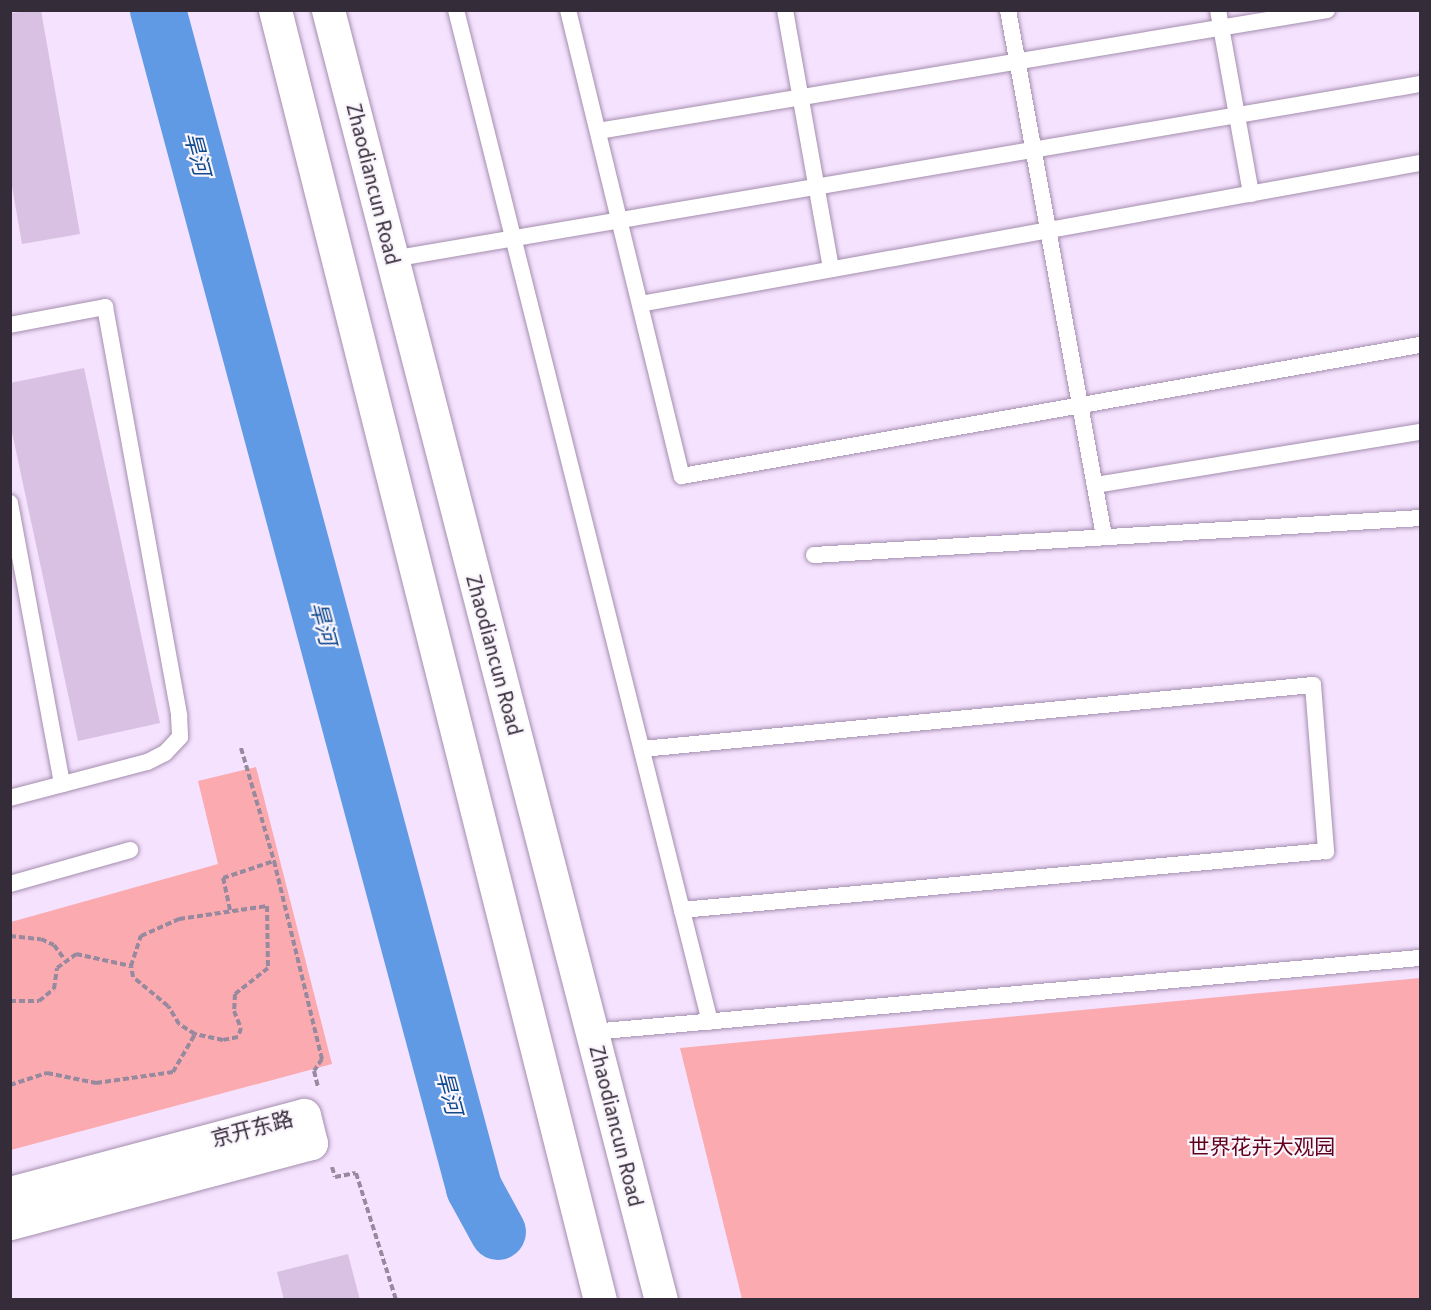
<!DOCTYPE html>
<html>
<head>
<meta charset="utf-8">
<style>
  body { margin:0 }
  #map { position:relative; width:1431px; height:1310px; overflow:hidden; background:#f5e2fe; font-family:"Source Sans 3","Noto Sans SC",sans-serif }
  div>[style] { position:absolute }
  .green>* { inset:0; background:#fbabb0 }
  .river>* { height:56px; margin:-28px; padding:0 28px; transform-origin:28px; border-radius:28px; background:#6099e4 }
  .building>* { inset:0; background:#d9c1e4 }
  .path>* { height:4px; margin-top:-2px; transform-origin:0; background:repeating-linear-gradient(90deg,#97899e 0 6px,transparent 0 9px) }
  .roads { filter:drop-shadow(0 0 2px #a48eae) drop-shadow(0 0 2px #a48eae) }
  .lane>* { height:16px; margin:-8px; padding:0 8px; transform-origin:8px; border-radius:8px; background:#fff }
  .secondary>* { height:33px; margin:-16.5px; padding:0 16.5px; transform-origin:16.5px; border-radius:16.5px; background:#fff }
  span { translate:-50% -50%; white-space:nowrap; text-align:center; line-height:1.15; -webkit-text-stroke:4.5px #faf5fc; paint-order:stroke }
  .street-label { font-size:21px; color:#352c39 }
  .park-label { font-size:21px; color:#61001b }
  .water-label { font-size:22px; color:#0e498c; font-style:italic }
  .frame { position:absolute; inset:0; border:12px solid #352c39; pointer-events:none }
</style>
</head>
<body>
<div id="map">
  <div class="green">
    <i style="clip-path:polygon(256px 767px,332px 1064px,11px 1150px,11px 922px,218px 864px,198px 781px)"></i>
    <i style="clip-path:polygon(1420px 978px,1420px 1299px,742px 1299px,680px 1048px)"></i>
  </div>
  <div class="river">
    <i style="left:158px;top:10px;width:1220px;rotate:74.98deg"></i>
    <i style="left:474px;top:1188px;width:50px;rotate:61.4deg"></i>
  </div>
  <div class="building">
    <i style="clip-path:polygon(41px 10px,80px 234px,22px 244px,10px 175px,10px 13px)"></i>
    <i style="clip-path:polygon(84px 368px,160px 723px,78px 741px,10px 423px,10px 383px)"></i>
    <i style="clip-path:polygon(348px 1254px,360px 1300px,284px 1300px,277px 1272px)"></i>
  </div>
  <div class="path">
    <i style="left:241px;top:748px;width:118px;rotate:73.7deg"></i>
    <i style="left:274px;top:861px;width:204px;rotate:76.4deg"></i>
    <i style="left:322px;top:1059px;width:14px;rotate:124deg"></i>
    <i style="left:314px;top:1071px;width:16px;rotate:76deg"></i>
    <i style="left:267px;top:906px;width:62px;rotate:89.1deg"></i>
    <i style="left:268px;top:968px;width:42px;rotate:141.8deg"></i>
    <i style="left:235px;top:994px;width:17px;rotate:93deg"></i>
    <i style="left:234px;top:1011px;width:18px;rotate:68deg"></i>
    <i style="left:241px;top:1028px;width:9px;rotate:108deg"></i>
    <i style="left:238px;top:1037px;width:15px;rotate:169deg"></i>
    <i style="left:223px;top:1040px;width:29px;rotate:-168deg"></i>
    <i style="left:195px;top:1034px;width:19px;rotate:-148deg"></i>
    <i style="left:179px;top:1024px;width:21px;rotate:-121deg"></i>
    <i style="left:168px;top:1006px;width:45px;rotate:-140.4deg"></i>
    <i style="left:133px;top:977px;width:11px;rotate:-100deg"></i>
    <i style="left:131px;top:966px;width:32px;rotate:-72deg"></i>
    <i style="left:141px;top:936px;width:42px;rotate:-24.1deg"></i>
    <i style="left:179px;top:919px;width:89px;rotate:-8.4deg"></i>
    <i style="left:230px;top:910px;width:33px;rotate:-102deg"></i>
    <i style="left:223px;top:878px;width:54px;rotate:-18.4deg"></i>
    <i style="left:10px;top:936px;width:31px;rotate:6deg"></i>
    <i style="left:41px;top:939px;width:14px;rotate:25deg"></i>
    <i style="left:54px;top:945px;width:17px;rotate:54deg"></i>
    <i style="left:10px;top:1001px;width:29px"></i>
    <i style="left:39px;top:1001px;width:19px;rotate:-39deg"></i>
    <i style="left:54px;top:989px;width:21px;rotate:-82deg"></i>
    <i style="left:57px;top:968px;width:24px;rotate:-36deg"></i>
    <i style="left:76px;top:954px;width:56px;rotate:12.3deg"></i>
    <i style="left:10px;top:1085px;width:39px;rotate:-18deg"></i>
    <i style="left:47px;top:1073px;width:50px;rotate:11.5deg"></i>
    <i style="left:96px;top:1083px;width:78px;rotate:-8.1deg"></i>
    <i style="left:173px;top:1072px;width:44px;rotate:-59.9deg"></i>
    <i style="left:332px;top:1167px;width:10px;rotate:73deg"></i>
    <i style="left:335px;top:1177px;width:21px;rotate:-11deg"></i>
    <i style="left:356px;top:1173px;width:133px;rotate:72.5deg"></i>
  </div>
  <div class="roads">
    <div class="lane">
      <i style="left:456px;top:10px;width:1043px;rotate:75.91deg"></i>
      <i style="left:568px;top:10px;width:480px;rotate:76.3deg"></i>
      <i style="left:682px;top:476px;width:750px;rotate:-10.07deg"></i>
      <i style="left:785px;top:10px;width:263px;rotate:79.9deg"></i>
      <i style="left:1008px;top:10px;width:535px;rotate:79.66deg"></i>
      <i style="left:1218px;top:10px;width:187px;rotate:79.8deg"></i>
      <i style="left:598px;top:131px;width:739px;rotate:-9.42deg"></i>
      <i style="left:392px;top:259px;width:1043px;rotate:-9.66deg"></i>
      <i style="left:640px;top:304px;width:793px;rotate:-10.25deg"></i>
      <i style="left:10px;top:325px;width:97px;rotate:-10.7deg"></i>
      <i style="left:105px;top:307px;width:416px;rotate:79.7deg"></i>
      <i style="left:179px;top:716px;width:21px;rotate:87deg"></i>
      <i style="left:180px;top:737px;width:22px;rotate:133deg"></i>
      <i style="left:165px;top:753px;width:20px;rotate:153deg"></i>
      <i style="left:147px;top:762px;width:142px;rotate:165.3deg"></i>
      <i style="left:1095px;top:485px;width:329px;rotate:-9.3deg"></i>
      <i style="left:10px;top:503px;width:286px;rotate:79.5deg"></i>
      <i style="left:814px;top:555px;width:607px;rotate:-3.49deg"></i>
      <i style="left:642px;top:749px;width:674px;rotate:-5.45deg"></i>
      <i style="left:1313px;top:685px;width:167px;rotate:85.5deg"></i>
      <i style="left:1326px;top:851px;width:647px;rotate:174.77deg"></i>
      <i style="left:10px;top:884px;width:125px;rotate:-15.8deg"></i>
      <i style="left:592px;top:1032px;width:831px;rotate:-5.11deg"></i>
    </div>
    <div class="secondary">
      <i style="left:275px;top:10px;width:1330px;rotate:75.86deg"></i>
      <i style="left:328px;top:10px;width:1332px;rotate:75.53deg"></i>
      <i style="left:10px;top:1193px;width:304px;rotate:-14.9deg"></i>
      <i style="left:304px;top:1115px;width:29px;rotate:76deg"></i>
      <i style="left:311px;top:1143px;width:311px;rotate:165.1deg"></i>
    </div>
  </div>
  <div class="street-label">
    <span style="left:373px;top:184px;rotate:76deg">Zhaodiancun Road</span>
    <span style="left:494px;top:655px;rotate:75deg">Zhaodiancun Road</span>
    <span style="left:616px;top:1126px;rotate:76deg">Zhaodiancun Road</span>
    <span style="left:252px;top:1129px;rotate:-15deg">京开东路</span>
  </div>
  <div class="park-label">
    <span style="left:1262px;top:1147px">世界花卉大观园</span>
  </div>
  <div class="water-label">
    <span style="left:196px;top:154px;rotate:75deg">旱河</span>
    <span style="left:322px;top:624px;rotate:75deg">旱河</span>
    <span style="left:448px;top:1093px;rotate:75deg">旱河</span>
  </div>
  <div class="frame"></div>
</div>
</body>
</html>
